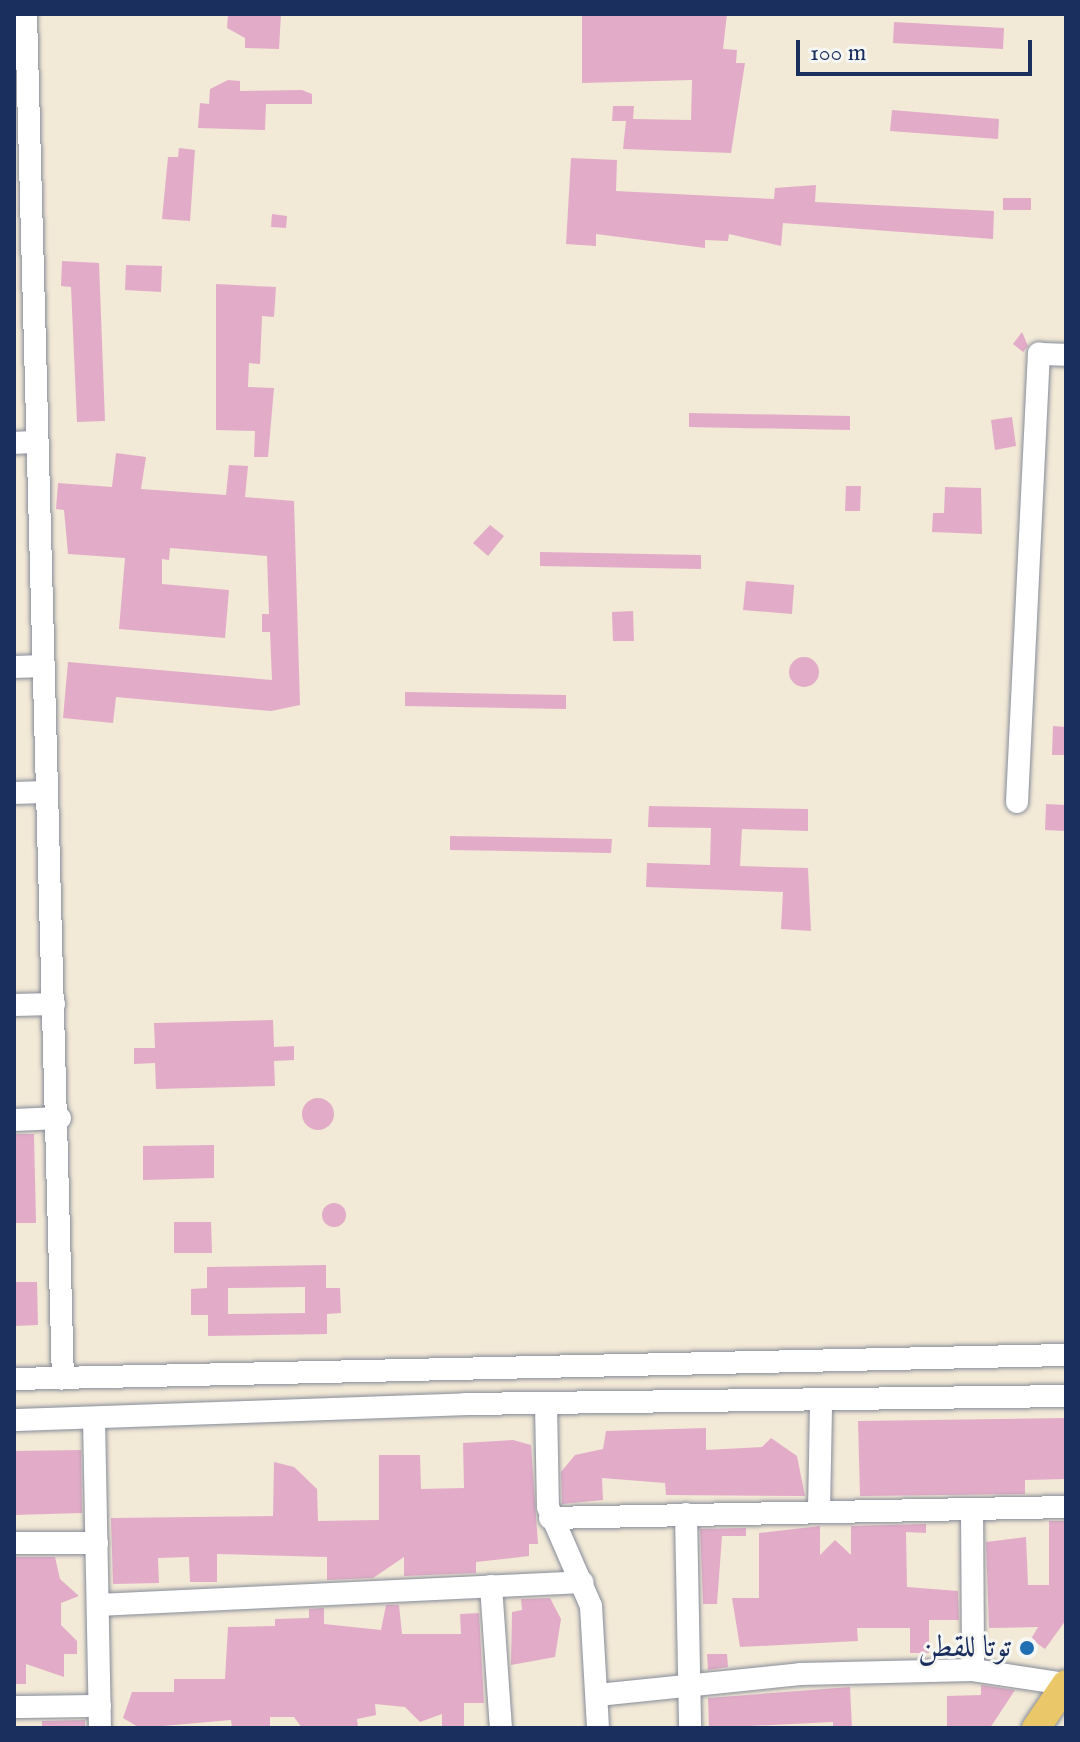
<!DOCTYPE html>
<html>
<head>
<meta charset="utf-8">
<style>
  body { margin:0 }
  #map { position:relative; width:1080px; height:1742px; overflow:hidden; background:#f2e9d6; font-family:"IM FELL English",Amiri,serif }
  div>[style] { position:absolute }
  .building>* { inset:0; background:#e2acc8 }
  .round { border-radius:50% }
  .roads { filter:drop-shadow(0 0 2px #868c9a) drop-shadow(0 0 2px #868c9a) }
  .minor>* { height:22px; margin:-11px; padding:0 11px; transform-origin:11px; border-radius:11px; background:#fff }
  .major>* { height:28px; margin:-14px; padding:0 14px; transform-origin:14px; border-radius:14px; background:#eac769 }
  .dots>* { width:22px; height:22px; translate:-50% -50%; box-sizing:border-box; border:4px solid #f6f6f2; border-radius:50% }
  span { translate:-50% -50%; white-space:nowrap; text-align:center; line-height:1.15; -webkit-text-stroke:6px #f6f6f2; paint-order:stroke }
  .poi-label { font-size:30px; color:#1b2f5e }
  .right { translate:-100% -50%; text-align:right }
  .frame { position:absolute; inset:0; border:16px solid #1b2f5e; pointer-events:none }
  .scale { position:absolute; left:796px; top:40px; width:236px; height:36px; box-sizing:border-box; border:4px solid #1b2f5e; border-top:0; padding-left:10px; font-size:24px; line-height:28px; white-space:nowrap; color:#1b2f5e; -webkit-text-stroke:6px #f6f6f2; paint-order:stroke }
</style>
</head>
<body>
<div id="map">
  <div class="building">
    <i style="clip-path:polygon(228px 14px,281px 14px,279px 49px,245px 48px,245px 38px,227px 28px)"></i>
    <i style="clip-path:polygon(582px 14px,727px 14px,723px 49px,737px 50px,736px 63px,745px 63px,731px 153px,623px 149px,626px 121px,612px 121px,613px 106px,634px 106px,633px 119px,691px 120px,692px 80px,582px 83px)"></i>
    <i style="clip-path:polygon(894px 22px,1004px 28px,1003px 49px,893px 43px)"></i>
    <i style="clip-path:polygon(228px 80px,240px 81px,240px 91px,302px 90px,312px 94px,312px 104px,266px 104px,265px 130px,198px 128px,200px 103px,209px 104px,210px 89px)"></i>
    <i style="clip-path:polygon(892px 110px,999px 119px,998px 139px,890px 131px)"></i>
    <i style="clip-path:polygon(179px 148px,195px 150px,190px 221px,162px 219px,168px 157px,178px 157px)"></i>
    <i style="clip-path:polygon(571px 158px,617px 160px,616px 191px,774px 199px,775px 188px,816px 185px,815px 202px,994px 211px,993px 239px,783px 223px,781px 246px,729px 234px,728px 241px,705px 240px,705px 248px,596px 234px,596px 246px,566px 244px)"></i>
    <i style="clip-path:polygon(1003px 198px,1031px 198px,1031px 210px,1003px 210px)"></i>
    <i style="clip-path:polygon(272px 214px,287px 216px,286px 228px,271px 227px)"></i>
    <i style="clip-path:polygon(62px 261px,99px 263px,105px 421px,77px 422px,71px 287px,61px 286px)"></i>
    <i style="clip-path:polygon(126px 265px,162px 266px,161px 292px,125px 290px)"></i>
    <i style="clip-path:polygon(216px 284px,276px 287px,274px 317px,262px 316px,260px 364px,249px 363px,248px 387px,274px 388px,268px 457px,254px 457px,255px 431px,216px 430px)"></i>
    <i style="clip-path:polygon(1022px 332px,1028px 346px,1023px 352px,1013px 344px)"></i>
    <i style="clip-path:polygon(689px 413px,850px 416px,850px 430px,689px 427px)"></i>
    <i style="clip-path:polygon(1012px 417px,1016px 446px,995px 450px,991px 420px)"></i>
    <i style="clip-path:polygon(116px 453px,146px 457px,141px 489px,226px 495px,229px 465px,248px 466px,245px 497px,294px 501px,300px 705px,271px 711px,116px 697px,113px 723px,63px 718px,68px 662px,272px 680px,270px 632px,262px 632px,262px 614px,269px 614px,267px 556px,170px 548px,169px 560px,162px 559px,162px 584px,229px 590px,225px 638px,119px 629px,125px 558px,68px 554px,64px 510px,56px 509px,58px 483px,112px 487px)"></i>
    <i style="clip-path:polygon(846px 486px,861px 486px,860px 511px,845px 511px)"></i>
    <i style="clip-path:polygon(945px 487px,981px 488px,982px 534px,932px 532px,933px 513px,944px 513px)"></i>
    <i style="clip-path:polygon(490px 525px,504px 536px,488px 556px,473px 543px)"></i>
    <i style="clip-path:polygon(540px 552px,701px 555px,701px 569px,540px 566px)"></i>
    <i style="clip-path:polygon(746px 581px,794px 585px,792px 614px,743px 610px)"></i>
    <i style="clip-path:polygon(633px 611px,634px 641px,613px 641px,612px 612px)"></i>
    <i class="round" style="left:789px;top:657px;width:30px;height:30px"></i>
    <i style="clip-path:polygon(405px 692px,566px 695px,566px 709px,405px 706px)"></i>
    <i style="clip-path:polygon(1053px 726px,1066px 727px,1066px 755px,1052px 755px)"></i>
    <i style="clip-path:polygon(1046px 804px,1066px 805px,1066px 831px,1045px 830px)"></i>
    <i style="clip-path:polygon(649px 806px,808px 809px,808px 831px,742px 829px,740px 866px,808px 868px,811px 931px,781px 929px,783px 892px,646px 887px,647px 863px,710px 865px,711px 828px,648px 827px)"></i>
    <i style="clip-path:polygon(450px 836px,612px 839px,611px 853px,450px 850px)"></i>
    <i style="clip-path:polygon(273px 1020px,274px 1047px,294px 1046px,294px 1060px,274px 1061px,275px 1086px,156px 1089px,155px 1063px,134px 1064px,134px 1048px,155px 1048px,154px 1023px)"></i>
    <i class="round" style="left:302px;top:1098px;width:32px;height:32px"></i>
    <i style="clip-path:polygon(14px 1134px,34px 1134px,36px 1223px,14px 1223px)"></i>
    <i style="clip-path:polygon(214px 1145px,214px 1178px,143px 1180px,143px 1146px)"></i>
    <i class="round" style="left:322px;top:1203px;width:24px;height:24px"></i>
    <i style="clip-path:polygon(174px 1222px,211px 1222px,212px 1253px,174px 1253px)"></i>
    <i style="clip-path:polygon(evenodd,326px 1265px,326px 1288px,340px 1288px,341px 1313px,327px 1314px,327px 1334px,208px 1336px,208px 1315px,191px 1315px,191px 1289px,207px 1288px,207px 1267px,326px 1265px,305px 1287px,305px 1313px,228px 1314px,228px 1288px,305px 1287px)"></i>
    <i style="clip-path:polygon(14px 1282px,37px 1282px,38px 1325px,14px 1326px)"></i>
    <i style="clip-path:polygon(1066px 1418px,1066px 1479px,1025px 1480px,1025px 1494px,860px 1496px,858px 1421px)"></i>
    <i style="clip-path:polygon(706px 1428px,706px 1450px,762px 1447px,771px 1438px,797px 1456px,805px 1496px,666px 1495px,665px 1483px,602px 1478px,603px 1500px,562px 1504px,561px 1472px,575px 1455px,603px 1449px,606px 1431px)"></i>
    <i style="clip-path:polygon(513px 1440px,531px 1445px,538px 1544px,529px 1544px,529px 1556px,476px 1562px,476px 1573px,404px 1576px,404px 1557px,373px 1578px,327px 1580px,327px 1557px,217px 1554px,217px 1582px,190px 1582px,189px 1557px,158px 1558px,159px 1583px,113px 1584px,111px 1518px,273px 1516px,274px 1462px,294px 1467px,317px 1489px,318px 1521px,379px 1520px,379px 1455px,420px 1455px,421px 1489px,464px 1488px,463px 1443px)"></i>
    <i style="clip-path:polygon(81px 1450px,82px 1513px,14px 1515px,14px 1451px)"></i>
    <i style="clip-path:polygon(1049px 1521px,1066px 1521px,1066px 1620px,1045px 1649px,1031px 1639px,1038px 1627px,989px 1628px,986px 1542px,1026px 1537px,1028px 1585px,1049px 1585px)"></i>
    <i style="clip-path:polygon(926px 1524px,926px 1533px,906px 1532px,907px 1587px,958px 1591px,959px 1620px,929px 1620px,929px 1653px,910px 1653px,910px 1628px,857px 1628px,858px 1641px,740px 1647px,732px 1598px,759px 1598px,759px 1533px,820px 1526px,820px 1555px,835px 1540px,851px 1555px,851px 1526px)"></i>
    <i style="clip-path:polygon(746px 1528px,746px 1536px,722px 1536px,717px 1604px,703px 1604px,700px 1529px)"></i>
    <i style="clip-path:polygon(14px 1557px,55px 1557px,60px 1579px,79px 1596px,61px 1603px,61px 1625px,77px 1641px,77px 1654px,64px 1654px,64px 1677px,26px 1664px,26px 1684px,14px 1684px)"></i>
    <i style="clip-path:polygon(550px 1598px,561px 1619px,555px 1657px,511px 1665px,512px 1612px,522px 1610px,521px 1599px)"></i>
    <i style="clip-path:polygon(386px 1605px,399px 1605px,402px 1634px,461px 1634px,460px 1614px,479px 1613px,484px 1703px,464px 1703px,464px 1728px,442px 1728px,442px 1714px,420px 1722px,405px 1707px,375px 1704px,376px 1715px,357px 1719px,358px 1728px,302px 1728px,294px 1717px,270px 1717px,270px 1728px,232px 1728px,231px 1720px,140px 1728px,123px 1718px,132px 1692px,174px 1692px,174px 1679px,225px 1679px,228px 1627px,275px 1626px,275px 1619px,309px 1618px,309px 1609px,324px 1608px,324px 1624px,381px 1630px)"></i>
    <i style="clip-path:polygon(707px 1654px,727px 1654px,728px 1667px,708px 1670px)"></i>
    <i style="clip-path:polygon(981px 1685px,1015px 1690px,990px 1728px,947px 1728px,947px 1696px,981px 1695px)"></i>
    <i style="clip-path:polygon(850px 1687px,852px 1728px,833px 1728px,833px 1722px,709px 1728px,708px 1698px)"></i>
    <i style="clip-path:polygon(85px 1720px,85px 1728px,42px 1728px,42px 1721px)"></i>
  </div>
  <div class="roads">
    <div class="minor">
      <i style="left:26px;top:14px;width:1365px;rotate:88.45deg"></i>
      <i style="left:14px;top:443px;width:22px;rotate:-3deg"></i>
      <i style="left:14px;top:667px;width:30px;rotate:-2deg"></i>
      <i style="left:14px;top:793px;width:31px;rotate:-2deg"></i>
      <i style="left:1017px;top:802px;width:449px;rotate:-87.2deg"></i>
      <i style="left:1039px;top:354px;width:27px;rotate:2deg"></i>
      <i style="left:14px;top:1005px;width:40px;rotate:-1.4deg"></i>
      <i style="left:14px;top:1120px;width:46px;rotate:-2.5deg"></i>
      <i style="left:14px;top:1379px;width:1052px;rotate:-1.31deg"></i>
      <i style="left:546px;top:1404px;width:103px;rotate:88.9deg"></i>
      <i style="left:548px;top:1507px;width:108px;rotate:66.5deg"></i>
      <i style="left:591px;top:1606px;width:122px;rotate:86.7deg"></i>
      <i style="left:94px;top:1418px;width:310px;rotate:88.9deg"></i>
      <i style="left:14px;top:1420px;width:451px;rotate:-2deg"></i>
      <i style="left:465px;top:1404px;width:601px;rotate:-0.76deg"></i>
      <i style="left:972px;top:1509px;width:161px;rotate:89.6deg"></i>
      <i style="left:819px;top:1511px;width:108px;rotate:-88.9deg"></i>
      <i style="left:686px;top:1514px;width:214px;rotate:88.9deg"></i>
      <i style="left:550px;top:1518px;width:516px;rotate:-1.22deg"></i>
      <i style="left:14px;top:1543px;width:83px"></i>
      <i style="left:491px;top:1586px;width:142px;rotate:86deg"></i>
      <i style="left:98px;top:1605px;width:485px;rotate:-2.7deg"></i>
      <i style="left:598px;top:1695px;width:203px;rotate:-5.9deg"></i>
      <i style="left:800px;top:1674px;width:173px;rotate:-1.3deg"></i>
      <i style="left:973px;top:1670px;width:94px;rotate:8.6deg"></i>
      <i style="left:14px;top:1707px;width:86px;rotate:-0.7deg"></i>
    </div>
    <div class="major">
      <i style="left:1036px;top:1728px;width:53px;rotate:-55.7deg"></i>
    </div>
  </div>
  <div class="dots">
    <i style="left:1027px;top:1648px;background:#1f6fb2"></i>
  </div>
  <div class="poi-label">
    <span class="right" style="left:1011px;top:1648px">توتا للقطن</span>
  </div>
  <div class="frame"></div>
  <div class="scale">100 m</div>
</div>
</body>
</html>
